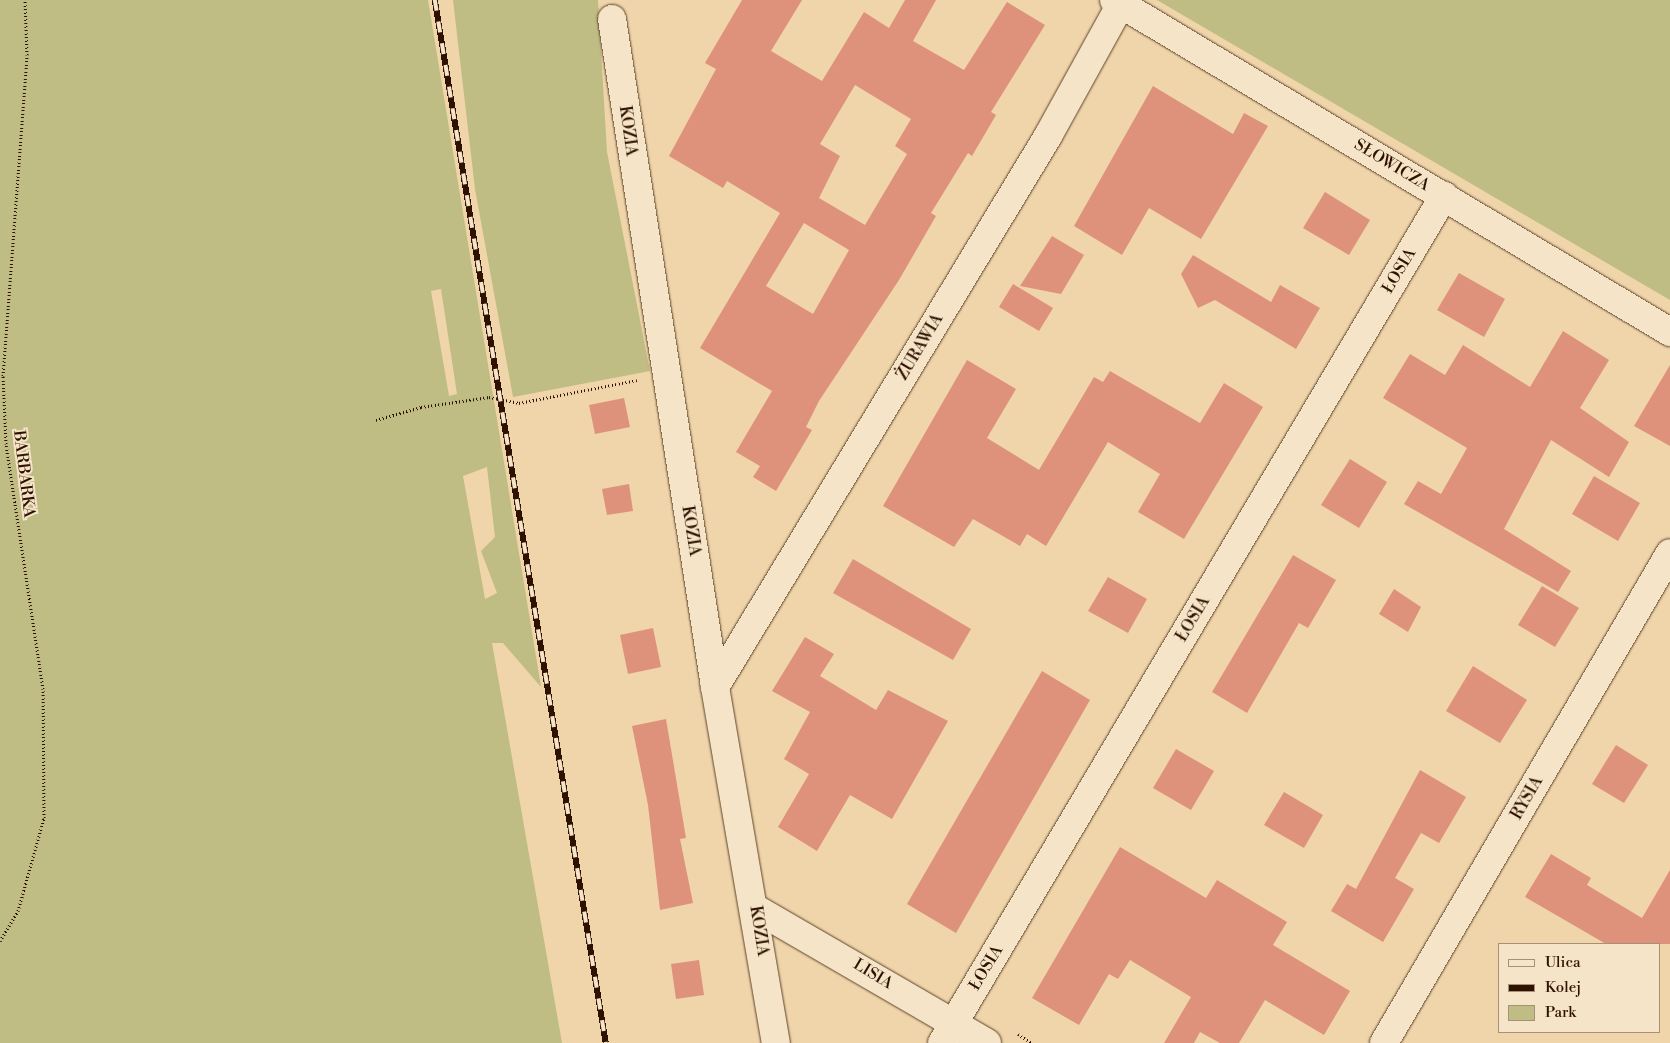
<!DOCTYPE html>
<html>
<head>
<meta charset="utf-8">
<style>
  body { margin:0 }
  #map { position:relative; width:1670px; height:1043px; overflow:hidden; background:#efd5a9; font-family:"Libre Bodoni",serif }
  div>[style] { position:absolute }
  .green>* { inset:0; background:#bfbc84 }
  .building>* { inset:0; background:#df927b }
  .path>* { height:3px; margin-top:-1.5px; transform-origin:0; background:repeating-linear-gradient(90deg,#2e1101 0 1px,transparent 0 3.5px) }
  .roads { filter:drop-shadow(0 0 1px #5e422b) drop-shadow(0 0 1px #5e422b) }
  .minor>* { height:28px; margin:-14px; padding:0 14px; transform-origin:14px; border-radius:14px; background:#f5e4c7 }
  .rail>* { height:5.5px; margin-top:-2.75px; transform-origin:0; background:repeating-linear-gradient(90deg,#f5e4c7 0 11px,#2e1101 0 22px); box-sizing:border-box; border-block:1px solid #2e1101 }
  span { translate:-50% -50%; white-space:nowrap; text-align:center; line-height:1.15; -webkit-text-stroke:4px #f5e4c7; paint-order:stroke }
  .street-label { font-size:16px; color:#2e1101 }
  .legend { position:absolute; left:1498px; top:943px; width:162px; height:90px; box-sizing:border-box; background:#f5e4c7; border:1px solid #a59078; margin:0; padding:6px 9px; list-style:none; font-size:15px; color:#2e1101 }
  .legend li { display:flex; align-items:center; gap:10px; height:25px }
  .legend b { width:25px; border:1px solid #a59078 }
</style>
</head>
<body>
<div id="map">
  <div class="green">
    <i style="clip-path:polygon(evenodd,0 0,428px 0,541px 687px,503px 643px,492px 643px,562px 1043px,0 1043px,0 0,441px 289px,457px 394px,449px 396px,431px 291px,441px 289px,0 0,487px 467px,495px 537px,481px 551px,497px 593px,485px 599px,463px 476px,487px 467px)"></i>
    <i style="clip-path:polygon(453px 0,598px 0,607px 152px,650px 371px,513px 397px,475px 189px)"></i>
    <i style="clip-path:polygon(1157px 0,1670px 0,1670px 300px)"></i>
  </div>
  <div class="building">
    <i style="clip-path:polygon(evenodd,742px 0,802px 0,771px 51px,822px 81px,864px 12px,889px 28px,905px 0,936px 0,913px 41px,964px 70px,1007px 2px,1045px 25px,991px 112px,996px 115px,972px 156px,968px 153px,931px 213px,936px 216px,899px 280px,819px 401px,806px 427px,812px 430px,776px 491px,753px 477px,760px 466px,736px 452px,772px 391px,700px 348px,780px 213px,727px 181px,723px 188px,669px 156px,716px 69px,705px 63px,742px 0,855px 85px,911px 119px,895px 146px,907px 154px,865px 225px,819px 198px,840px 156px,820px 144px,855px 85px,742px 0,804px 223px,849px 250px,813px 314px,766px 286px,804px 223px)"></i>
    <i style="clip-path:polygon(1153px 86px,1233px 134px,1244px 113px,1268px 126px,1201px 239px,1149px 208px,1122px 255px,1074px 226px)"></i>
    <i style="clip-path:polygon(1325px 192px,1370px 220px,1349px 255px,1303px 228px)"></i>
    <i style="clip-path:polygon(1052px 236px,1084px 255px,1061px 294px,1020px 286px)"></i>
    <i style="clip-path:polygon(1193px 255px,1271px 302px,1280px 285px,1320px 308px,1296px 349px,1215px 300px,1198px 308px,1181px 274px)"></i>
    <i style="clip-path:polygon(1459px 273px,1505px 299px,1484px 337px,1437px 310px)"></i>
    <i style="clip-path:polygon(1013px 284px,1053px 308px,1039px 331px,999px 307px)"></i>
    <i style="clip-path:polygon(1563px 331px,1609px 360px,1580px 408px,1629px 442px,1609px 477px,1551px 440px,1504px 529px,1571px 571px,1558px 592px,1404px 504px,1418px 481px,1441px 494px,1467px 448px,1383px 398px,1410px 354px,1445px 375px,1463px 345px,1530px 387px)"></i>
    <i style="clip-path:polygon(967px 360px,1016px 389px,987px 438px,1039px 470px,1094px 377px,1103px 382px,1110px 371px,1200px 423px,1224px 383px,1263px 407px,1184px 539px,1138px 512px,1160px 474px,1108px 442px,1046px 546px,1027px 534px,1020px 546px,973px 519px,954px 547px,883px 506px)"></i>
    <i style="clip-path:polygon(1670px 365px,1670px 446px,1634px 426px)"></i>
    <i style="clip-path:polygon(624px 398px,630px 427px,595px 434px,589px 405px)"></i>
    <i style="clip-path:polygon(1350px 459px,1387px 482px,1359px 528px,1321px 505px)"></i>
    <i style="clip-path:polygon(1594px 476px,1640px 503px,1618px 541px,1572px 514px)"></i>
    <i style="clip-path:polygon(629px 484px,633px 511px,607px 515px,602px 489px)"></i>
    <i style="clip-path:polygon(1293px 555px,1336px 580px,1308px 628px,1299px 623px,1247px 713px,1212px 692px)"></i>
    <i style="clip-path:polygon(853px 559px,971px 629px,953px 660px,833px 593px)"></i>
    <i style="clip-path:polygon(1108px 577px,1147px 599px,1128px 633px,1088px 611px)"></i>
    <i style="clip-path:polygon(1542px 586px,1579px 608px,1555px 647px,1518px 625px)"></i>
    <i style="clip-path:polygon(1394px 589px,1421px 607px,1408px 632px,1379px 614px)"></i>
    <i style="clip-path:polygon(653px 628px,661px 667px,628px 674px,620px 635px)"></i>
    <i style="clip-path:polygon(805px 637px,834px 654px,820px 676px,876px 710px,888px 690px,948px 721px,892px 819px,850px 795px,817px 851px,778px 827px,809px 774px,784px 759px,810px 712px,772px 691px)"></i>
    <i style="clip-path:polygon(1473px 666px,1527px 700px,1500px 743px,1446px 711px)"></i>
    <i style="clip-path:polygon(1042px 671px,1090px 700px,956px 933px,907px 904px)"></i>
    <i style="clip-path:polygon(666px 719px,686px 838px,680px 839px,693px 903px,660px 910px,648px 805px,632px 726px)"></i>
    <i style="clip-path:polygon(1616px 745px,1648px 765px,1624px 803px,1592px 784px)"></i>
    <i style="clip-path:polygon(1176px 749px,1214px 771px,1191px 810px,1153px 788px)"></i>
    <i style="clip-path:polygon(1420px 770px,1466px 797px,1439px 843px,1421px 833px,1395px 878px,1414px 889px,1383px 942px,1331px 911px,1347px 884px,1356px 889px)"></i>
    <i style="clip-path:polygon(1284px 792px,1323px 815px,1304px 848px,1264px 825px)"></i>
    <i style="clip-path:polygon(1120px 847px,1206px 898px,1217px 880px,1287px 922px,1273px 945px,1350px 991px,1324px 1035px,1265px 1000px,1239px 1043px,1220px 1043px,1200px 1032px,1194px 1043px,1164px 1043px,1191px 997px,1130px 960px,1118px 979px,1109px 974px,1079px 1025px,1032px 998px)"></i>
    <i style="clip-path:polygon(1551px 854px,1591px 878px,1587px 885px,1642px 918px,1670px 870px,1670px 944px,1606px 944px,1525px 897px)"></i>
    <i style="clip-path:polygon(699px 960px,704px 995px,676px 999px,671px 964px)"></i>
  </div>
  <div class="path">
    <i style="left:376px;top:420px;width:47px;rotate:-16.1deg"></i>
    <i style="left:421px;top:407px;width:69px;rotate:-8.4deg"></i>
    <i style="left:489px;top:397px;width:31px;rotate:11deg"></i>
    <i style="left:519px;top:403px;width:120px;rotate:-11deg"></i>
    <i style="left:0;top:941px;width:35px;rotate:-59deg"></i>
    <i style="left:18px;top:911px;width:97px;rotate:-74.4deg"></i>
    <i style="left:44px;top:818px;width:129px;rotate:-90.4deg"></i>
    <i style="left:43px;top:689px;width:248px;rotate:-98.6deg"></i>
    <i style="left:6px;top:444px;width:68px;rotate:-92.5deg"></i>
    <i style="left:3px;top:376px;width:322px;rotate:-85.7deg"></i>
    <i style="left:27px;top:55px;width:55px;rotate:-92.1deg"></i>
    <i style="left:1018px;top:1034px;width:17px;rotate:33deg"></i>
  </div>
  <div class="roads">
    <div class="minor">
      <i style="left:1114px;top:0;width:648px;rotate:30.84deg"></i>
      <i style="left:612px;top:19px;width:676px;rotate:81.23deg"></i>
      <i style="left:715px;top:687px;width:361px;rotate:80.3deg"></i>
      <i style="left:715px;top:687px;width:644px;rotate:-58.85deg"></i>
      <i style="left:1048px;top:136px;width:151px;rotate:-61.1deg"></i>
      <i style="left:756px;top:909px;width:267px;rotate:30.1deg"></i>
      <i style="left:942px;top:1043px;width:985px;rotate:-59.35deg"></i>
      <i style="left:1384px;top:1043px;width:567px;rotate:-59.73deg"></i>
    </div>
  </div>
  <div class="rail">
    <i style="left:435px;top:0;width:1057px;rotate:80.69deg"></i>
  </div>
  <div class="street-label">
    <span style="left:628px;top:131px;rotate:82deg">KOZIA</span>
    <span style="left:1392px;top:165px;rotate:31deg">SŁOWICZA</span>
    <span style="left:1399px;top:271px;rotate:-59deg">ŁOSIA</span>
    <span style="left:920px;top:347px;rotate:-59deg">ŻURAWIA</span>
    <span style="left:24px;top:474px;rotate:83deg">BARBARKA</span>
    <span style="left:691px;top:531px;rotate:81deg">KOZIA</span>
    <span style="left:1193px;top:619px;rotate:-59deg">ŁOSIA</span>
    <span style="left:1527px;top:798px;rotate:-60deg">RYSIA</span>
    <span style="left:759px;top:931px;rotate:81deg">KOZIA</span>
    <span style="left:986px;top:968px;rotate:-59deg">ŁOSIA</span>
    <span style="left:873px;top:974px;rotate:31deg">LISIA</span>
  </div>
  <ul class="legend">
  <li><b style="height:6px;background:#f5e4c7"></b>Ulica</li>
  <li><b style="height:6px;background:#2e1101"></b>Kolej</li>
  <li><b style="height:14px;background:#bfbc84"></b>Park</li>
  </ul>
</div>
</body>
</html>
